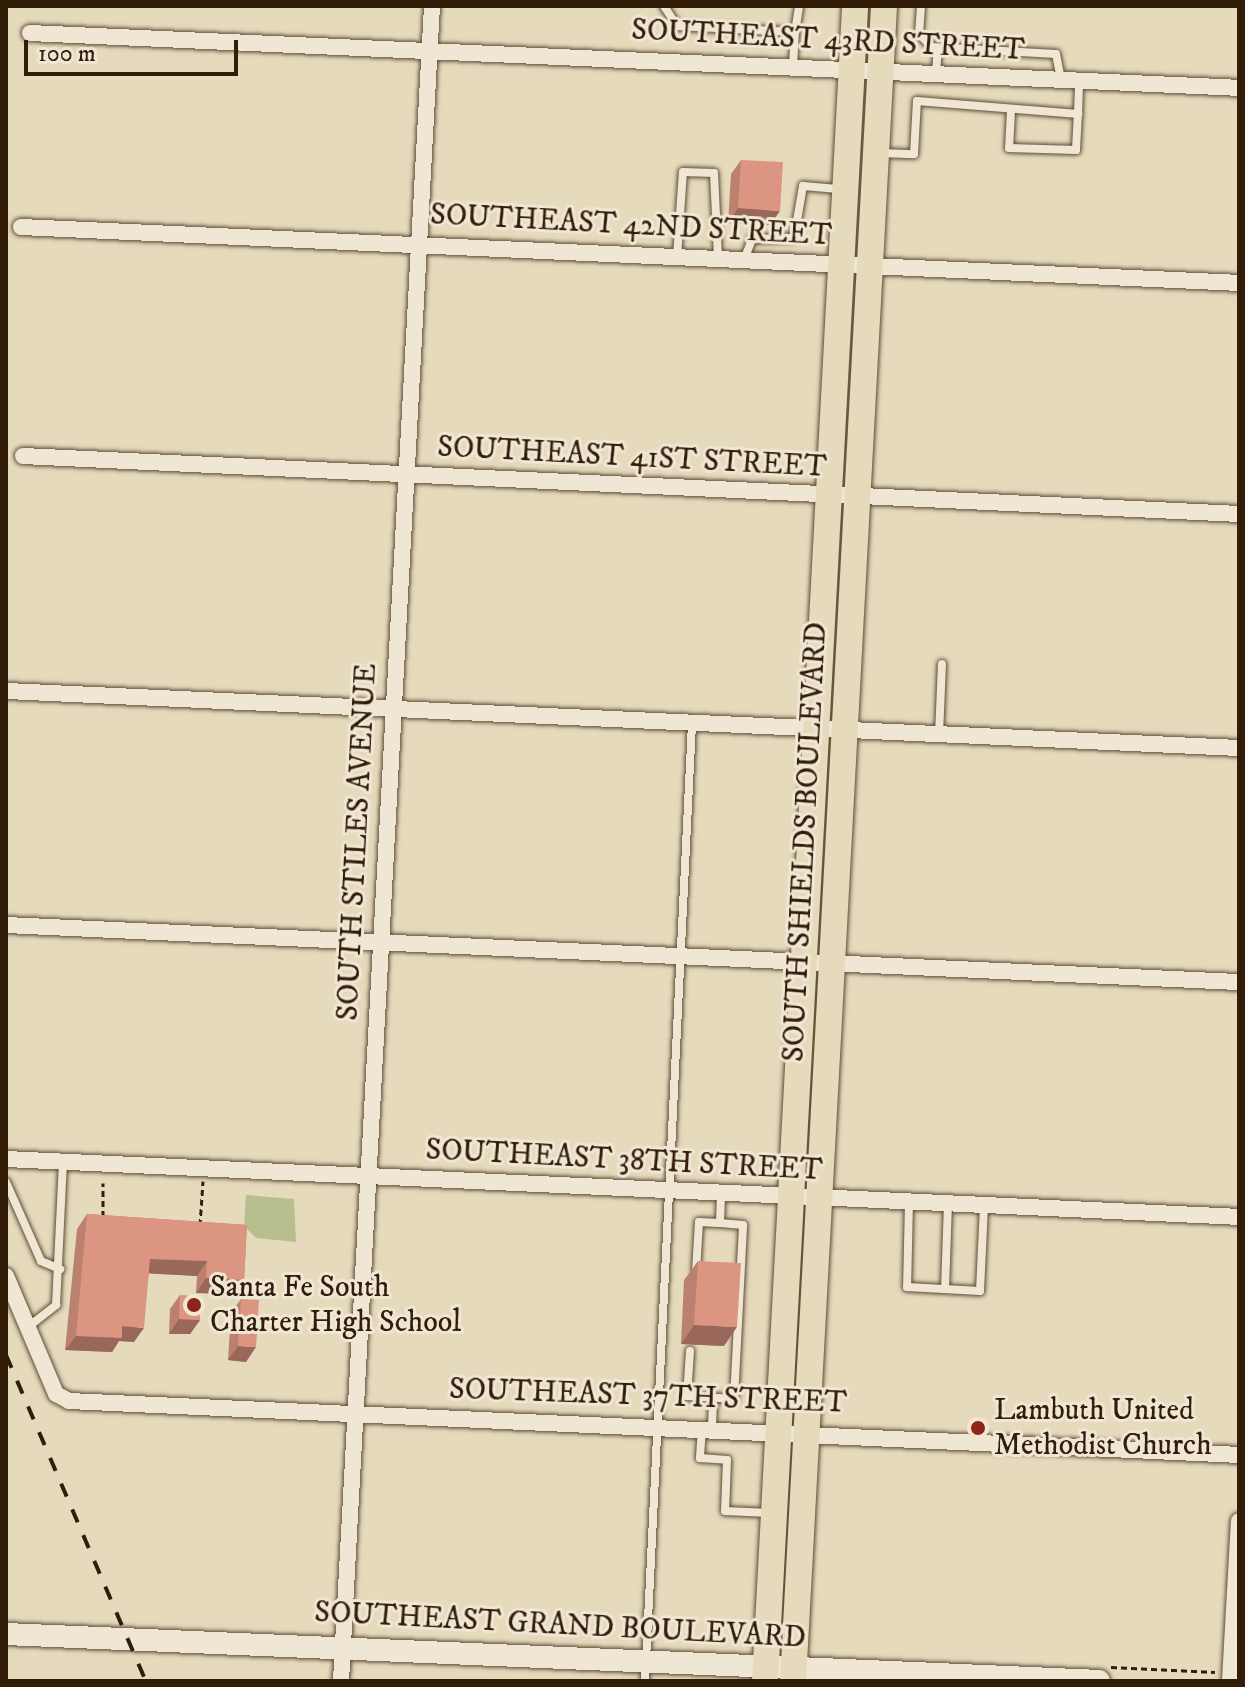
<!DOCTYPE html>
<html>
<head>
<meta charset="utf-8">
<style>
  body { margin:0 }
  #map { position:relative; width:1245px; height:1687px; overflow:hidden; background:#e6dabd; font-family:"IM FELL DW Pica",serif }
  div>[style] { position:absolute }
  .green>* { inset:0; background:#b9be8e }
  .path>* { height:3px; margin-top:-1.5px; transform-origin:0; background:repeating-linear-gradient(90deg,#321d09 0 6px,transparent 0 10px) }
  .roads { filter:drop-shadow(0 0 2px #5f4c36) drop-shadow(0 0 2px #5f4c36) }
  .service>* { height:8px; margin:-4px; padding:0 4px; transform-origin:4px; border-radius:4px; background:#efe7d4 }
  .minor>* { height:16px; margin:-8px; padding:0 8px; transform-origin:8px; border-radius:8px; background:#efe7d4 }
  .tertiary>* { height:22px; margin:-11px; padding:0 11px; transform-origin:11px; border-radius:11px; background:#efe7d4 }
  .primary>* { height:26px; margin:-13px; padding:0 13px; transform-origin:13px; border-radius:13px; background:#e6dabd }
  .rail>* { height:4px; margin-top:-2px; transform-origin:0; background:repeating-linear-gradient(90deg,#321d09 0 14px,transparent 0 28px) }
  .wall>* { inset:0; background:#bc806e }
  .shaded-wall>* { inset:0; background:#99685a }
  .building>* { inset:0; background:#db9580 }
  .dots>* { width:22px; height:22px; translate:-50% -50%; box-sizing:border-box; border:4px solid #efe7d4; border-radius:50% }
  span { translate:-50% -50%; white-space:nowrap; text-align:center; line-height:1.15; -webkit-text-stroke:6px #efe7d4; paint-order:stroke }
  .street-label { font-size:30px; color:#321d09 }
  .poi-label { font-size:30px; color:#321d09 }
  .left { translate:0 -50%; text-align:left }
  .frame { position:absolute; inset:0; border:8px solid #321d09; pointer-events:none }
  .scale { position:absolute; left:24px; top:40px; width:214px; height:36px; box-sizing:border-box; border:4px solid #321d09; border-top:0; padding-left:10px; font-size:24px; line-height:28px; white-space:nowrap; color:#321d09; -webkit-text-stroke:6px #efe7d4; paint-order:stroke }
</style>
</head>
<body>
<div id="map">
  <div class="green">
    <i style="clip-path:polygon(246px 1195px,294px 1199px,296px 1242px,256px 1238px,244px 1226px)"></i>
  </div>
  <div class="path">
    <i style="left:103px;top:1217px;width:34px;rotate:-90deg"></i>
    <i style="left:200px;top:1225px;width:44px;rotate:-86.1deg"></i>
    <i style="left:1111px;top:1667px;width:104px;rotate:2.8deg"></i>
  </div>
  <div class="roads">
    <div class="service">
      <i style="left:664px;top:6px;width:24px;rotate:57deg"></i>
      <i style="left:677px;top:26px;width:118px;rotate:2.9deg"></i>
      <i style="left:795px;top:32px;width:26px;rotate:-81deg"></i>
      <i style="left:921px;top:6px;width:28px;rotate:94deg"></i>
      <i style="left:919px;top:34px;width:18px;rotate:45deg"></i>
      <i style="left:932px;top:47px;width:124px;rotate:3.2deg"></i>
      <i style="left:1056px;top:54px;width:25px;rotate:79deg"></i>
      <i style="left:793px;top:67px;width:35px;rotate:-87deg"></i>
      <i style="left:936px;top:74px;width:26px;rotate:-86deg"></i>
      <i style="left:1011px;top:111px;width:37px;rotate:93deg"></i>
      <i style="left:1009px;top:148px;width:67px;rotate:1.7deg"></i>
      <i style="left:1076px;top:150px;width:36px;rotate:-87deg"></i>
      <i style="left:880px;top:153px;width:34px;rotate:2deg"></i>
      <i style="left:914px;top:154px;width:53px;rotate:-86.8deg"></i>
      <i style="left:917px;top:101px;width:162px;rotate:4.6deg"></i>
      <i style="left:1078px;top:114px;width:33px;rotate:-88deg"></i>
      <i style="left:677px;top:257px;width:85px;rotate:-86deg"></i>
      <i style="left:683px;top:172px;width:31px;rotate:2deg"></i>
      <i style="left:714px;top:173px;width:86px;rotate:87.3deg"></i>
      <i style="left:744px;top:260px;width:22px;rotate:-69deg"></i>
      <i style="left:752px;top:239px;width:42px;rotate:-1.4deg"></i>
      <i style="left:794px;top:238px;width:53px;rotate:-80.2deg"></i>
      <i style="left:803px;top:186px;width:38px;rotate:5deg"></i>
      <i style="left:939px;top:735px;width:71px;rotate:-87.6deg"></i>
      <i style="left:6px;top:1182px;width:86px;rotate:66.1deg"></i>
      <i style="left:41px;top:1261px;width:21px;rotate:23deg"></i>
      <i style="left:909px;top:1202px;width:85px;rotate:91.3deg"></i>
      <i style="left:907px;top:1287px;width:73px;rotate:3.1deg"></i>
      <i style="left:980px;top:1291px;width:85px;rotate:-87.3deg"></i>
      <i style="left:696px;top:1272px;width:50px;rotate:-86.6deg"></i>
      <i style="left:699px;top:1222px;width:21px;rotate:3deg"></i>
      <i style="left:945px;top:1289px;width:85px;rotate:-88deg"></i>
      <i style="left:28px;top:1327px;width:36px;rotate:-38deg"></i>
      <i style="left:56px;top:1305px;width:143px;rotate:-87.2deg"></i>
      <i style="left:690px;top:1351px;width:45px;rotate:93.8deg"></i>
      <i style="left:687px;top:1396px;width:47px;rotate:3.7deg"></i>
      <i style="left:734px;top:1399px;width:174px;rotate:-87deg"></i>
      <i style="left:743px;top:1225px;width:23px;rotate:-175deg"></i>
      <i style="left:720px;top:1223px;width:30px;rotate:-88deg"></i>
      <i style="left:702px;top:1428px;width:30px;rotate:94deg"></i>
      <i style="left:700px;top:1458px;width:27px;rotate:4deg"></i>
      <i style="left:727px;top:1460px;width:51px;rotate:92.2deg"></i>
      <i style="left:725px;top:1511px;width:45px;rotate:2.5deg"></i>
      <i style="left:712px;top:1428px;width:30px;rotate:-88deg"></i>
      <i style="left:645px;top:1681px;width:958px;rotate:-87.19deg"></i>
    </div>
    <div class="minor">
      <i style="left:30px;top:33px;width:1210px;rotate:2.6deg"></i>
      <i style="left:21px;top:227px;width:1219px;rotate:2.63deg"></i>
      <i style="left:23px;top:456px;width:1217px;rotate:2.73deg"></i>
      <i style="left:7px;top:691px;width:1233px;rotate:2.65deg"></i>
      <i style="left:6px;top:925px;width:1234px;rotate:2.65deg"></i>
      <i style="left:6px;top:1159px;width:1234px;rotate:2.69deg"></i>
      <i style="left:6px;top:1276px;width:128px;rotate:67deg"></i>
      <i style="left:56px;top:1394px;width:15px;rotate:28deg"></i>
      <i style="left:69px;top:1401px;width:1171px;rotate:2.64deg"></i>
      <i style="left:341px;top:1681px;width:1677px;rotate:-86.89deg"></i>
      <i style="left:1230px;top:1681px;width:160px;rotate:-86.8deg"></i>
    </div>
    <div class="tertiary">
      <i style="left:6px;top:1634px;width:1094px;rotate:2.46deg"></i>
    </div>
    <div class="primary">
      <i style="left:765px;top:1681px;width:1677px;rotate:-86.92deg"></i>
      <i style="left:793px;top:1681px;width:1677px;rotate:-86.89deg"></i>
    </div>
  </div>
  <div class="rail">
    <i style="left:6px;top:1355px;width:355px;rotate:66.8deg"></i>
  </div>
  <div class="wall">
    <i style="clip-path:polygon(741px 160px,770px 225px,728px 223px,731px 174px)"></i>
    <i style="clip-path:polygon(87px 1214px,247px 1225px,244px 1280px,234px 1294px,196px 1293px,197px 1276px,149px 1273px,134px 1342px,119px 1341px,112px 1352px,65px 1350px,77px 1229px)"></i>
    <i style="clip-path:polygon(698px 1261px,724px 1346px,681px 1344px,684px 1280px)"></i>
    <i style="clip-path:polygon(180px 1295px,200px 1320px,190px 1334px,169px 1334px,170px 1309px)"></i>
    <i style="clip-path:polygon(241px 1299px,246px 1362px,228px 1360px,231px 1313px)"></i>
  </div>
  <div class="shaded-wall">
    <i style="clip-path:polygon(738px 208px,780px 211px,770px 225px,728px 223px)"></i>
    <i style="clip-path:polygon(150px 1259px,207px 1261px,197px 1276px,140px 1273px)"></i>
    <i style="clip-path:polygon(206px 1278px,244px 1280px,234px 1294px,196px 1293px)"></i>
    <i style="clip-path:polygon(179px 1319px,200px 1320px,190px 1334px,169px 1334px)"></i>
    <i style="clip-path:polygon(694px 1325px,737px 1327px,724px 1346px,681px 1344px)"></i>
    <i style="clip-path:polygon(122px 1326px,144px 1328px,134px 1342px,119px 1341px,112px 1352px,65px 1350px,76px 1336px)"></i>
    <i style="clip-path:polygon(238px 1346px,256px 1347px,246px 1362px,228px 1360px)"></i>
  </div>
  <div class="building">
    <i style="clip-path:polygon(741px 160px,783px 162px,780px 211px,738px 208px)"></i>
    <i style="clip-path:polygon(87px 1214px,247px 1225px,244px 1280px,206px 1278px,207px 1261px,150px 1259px,144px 1328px,122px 1326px,122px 1338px,76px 1336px)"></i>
    <i style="clip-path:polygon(698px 1261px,741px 1263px,737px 1327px,694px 1325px)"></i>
    <i style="clip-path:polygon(180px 1295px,200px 1296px,200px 1320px,179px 1319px)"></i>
    <i style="clip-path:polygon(241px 1299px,259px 1300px,256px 1347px,238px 1346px)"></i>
  </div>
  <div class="dots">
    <i style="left:194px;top:1305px;background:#8f2418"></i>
    <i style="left:978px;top:1428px;background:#8f2418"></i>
  </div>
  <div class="street-label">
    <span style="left:828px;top:41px;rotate:3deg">SOUTHEAST 43RD STREET</span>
    <span style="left:631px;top:226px;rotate:3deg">SOUTHEAST 42ND STREET</span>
    <span style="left:632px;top:458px;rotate:3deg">SOUTHEAST 41ST STREET</span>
    <span style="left:358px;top:842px;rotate:-87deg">SOUTH STILES AVENUE</span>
    <span style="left:806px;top:842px;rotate:-87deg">SOUTH SHIELDS BOULEVARD</span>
    <span style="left:624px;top:1161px;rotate:3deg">SOUTHEAST 38TH STREET</span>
    <span style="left:648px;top:1397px;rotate:2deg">SOUTHEAST 37TH STREET</span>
    <span style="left:560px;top:1626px;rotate:3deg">SOUTHEAST GRAND BOULEVARD</span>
  </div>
  <div class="poi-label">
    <span class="left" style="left:210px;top:1305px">Santa Fe South<br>Charter High School</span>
    <span class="left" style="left:994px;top:1428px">Lambuth United<br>Methodist Church</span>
  </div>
  <div class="frame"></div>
  <div class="scale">100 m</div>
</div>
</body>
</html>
